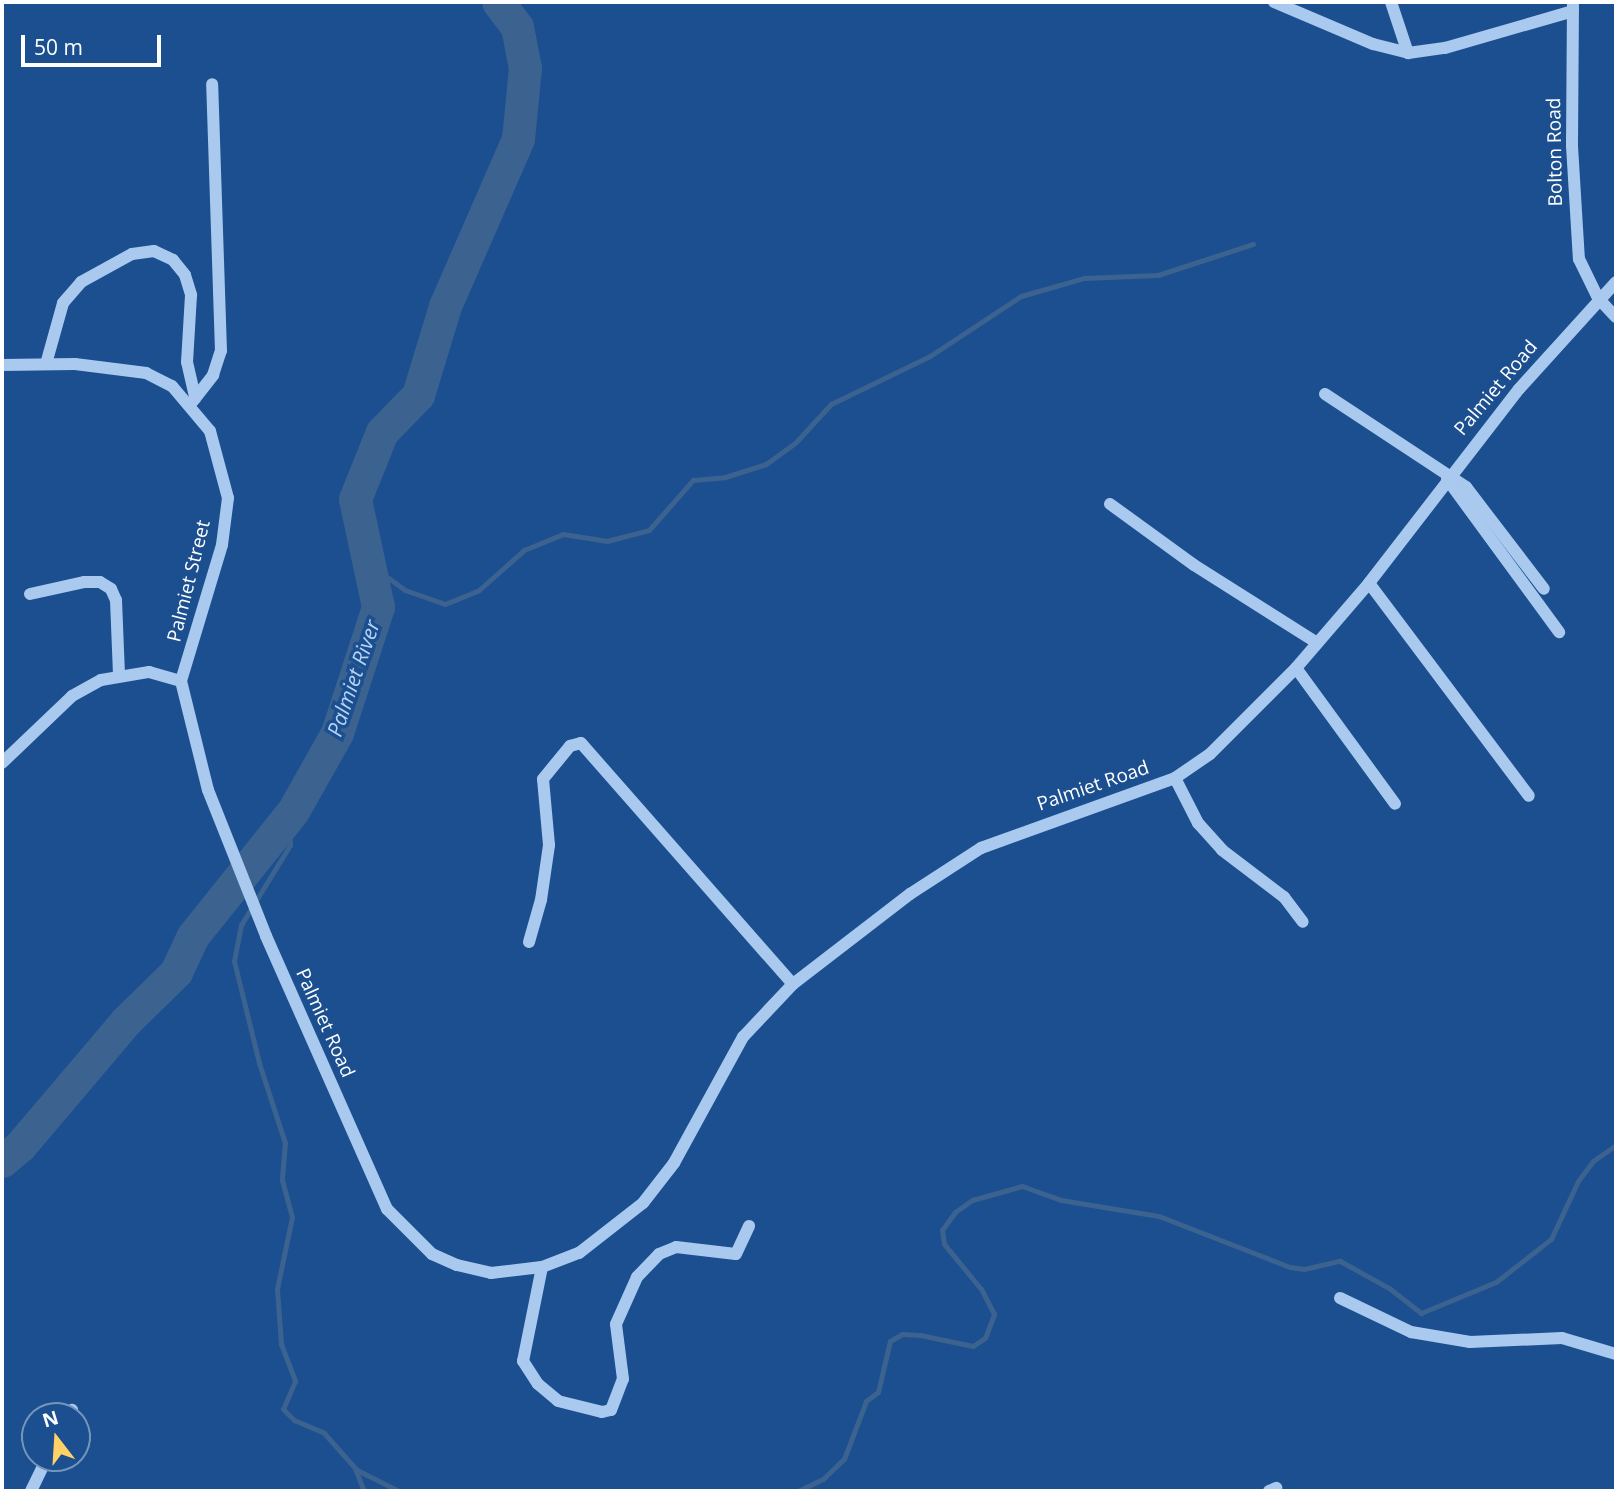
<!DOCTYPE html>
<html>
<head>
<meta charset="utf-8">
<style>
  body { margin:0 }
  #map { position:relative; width:1618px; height:1493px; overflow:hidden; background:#1b4f8f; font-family:"Open Sans",sans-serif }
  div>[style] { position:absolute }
  .stream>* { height:5px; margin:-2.5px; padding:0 2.5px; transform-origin:2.5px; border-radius:2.5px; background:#3c6290 }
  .river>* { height:33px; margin:-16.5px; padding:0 16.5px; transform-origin:16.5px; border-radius:16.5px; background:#3c6290 }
  .minor>* { height:12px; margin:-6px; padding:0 6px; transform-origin:6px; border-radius:6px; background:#a9c9ee }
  span { translate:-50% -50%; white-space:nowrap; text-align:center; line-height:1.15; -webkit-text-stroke:7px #1b4f8f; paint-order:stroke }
  .street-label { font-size:19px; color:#fff }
  .water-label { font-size:21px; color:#b5d3f5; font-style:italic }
  .frame { position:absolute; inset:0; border:4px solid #fff; pointer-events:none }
  .north { position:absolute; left:21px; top:1402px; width:70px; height:70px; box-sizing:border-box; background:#1b4f8f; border:2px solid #7695bc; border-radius:50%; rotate:343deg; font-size:19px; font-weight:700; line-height:28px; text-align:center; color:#fff }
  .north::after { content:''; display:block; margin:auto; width:24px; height:32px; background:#ffd166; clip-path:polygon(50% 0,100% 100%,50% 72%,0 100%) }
  .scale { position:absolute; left:21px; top:35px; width:140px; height:32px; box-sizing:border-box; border:4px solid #fff; border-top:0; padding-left:9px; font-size:21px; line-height:24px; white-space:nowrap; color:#fff; -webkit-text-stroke:5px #1b4f8f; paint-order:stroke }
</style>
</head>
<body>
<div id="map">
  <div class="stream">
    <i style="left:369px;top:564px;width:44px;rotate:35.8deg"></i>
    <i style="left:405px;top:590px;width:42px;rotate:19.3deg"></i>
    <i style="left:445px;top:604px;width:37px;rotate:-22deg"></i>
    <i style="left:479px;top:590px;width:60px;rotate:-41.6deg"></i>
    <i style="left:524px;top:550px;width:42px;rotate:-22.3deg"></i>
    <i style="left:563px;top:534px;width:45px;rotate:9deg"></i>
    <i style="left:607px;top:541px;width:43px;rotate:-14.7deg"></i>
    <i style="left:649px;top:530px;width:67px;rotate:-48.7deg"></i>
    <i style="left:693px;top:480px;width:32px;rotate:-5deg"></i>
    <i style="left:725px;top:477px;width:43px;rotate:-17.6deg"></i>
    <i style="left:766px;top:464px;width:37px;rotate:-36deg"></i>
    <i style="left:796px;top:442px;width:52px;rotate:-47.4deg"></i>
    <i style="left:831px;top:404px;width:110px;rotate:-25.9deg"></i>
    <i style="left:930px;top:356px;width:109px;rotate:-33.4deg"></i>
    <i style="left:1021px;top:296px;width:66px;rotate:-15.9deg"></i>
    <i style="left:1084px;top:278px;width:74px;rotate:-2.3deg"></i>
    <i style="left:1158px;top:275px;width:100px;rotate:-18.1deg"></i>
    <i style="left:289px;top:816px;width:29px;rotate:88deg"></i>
    <i style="left:290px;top:845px;width:94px;rotate:121.5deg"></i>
    <i style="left:241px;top:925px;width:37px;rotate:101deg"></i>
    <i style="left:234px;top:961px;width:105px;rotate:76.2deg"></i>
    <i style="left:259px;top:1063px;width:84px;rotate:72deg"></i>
    <i style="left:285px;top:1143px;width:37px;rotate:95deg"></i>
    <i style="left:282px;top:1180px;width:38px;rotate:75deg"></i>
    <i style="left:292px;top:1217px;width:74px;rotate:101.8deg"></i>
    <i style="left:277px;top:1289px;width:55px;rotate:85.8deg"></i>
    <i style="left:281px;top:1344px;width:40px;rotate:69deg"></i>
    <i style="left:295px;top:1381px;width:30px;rotate:113deg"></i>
    <i style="left:283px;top:1409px;width:16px;rotate:45deg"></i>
    <i style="left:294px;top:1420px;width:33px;rotate:23deg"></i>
    <i style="left:324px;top:1433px;width:47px;rotate:48.5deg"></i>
    <i style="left:355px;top:1468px;width:25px;rotate:69deg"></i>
    <i style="left:355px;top:1469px;width:49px;rotate:26.6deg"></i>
    <i style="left:798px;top:1491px;width:28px;rotate:-26deg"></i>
    <i style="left:823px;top:1479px;width:29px;rotate:-44deg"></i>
    <i style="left:844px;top:1459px;width:62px;rotate:-69.2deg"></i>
    <i style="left:866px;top:1401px;width:15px;rotate:-37deg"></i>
    <i style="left:878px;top:1392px;width:52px;rotate:-76.8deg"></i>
    <i style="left:890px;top:1341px;width:14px;rotate:-30deg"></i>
    <i style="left:902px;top:1334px;width:18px;rotate:3deg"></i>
    <i style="left:920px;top:1335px;width:54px;rotate:11.7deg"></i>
    <i style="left:973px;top:1346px;width:14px;rotate:-34deg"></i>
    <i style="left:985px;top:1338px;width:26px;rotate:-69deg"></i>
    <i style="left:994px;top:1314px;width:28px;rotate:-117deg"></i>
    <i style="left:981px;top:1289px;width:58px;rotate:-129.4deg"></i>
    <i style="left:944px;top:1244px;width:14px;rotate:-98deg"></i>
    <i style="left:942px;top:1230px;width:22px;rotate:-54deg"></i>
    <i style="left:955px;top:1212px;width:21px;rotate:-35deg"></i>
    <i style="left:972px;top:1200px;width:52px;rotate:-15.6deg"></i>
    <i style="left:1022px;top:1186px;width:41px;rotate:19.7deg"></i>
    <i style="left:1061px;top:1200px;width:99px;rotate:9.3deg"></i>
    <i style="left:1159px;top:1216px;width:141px;rotate:21.3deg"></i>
    <i style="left:1290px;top:1267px;width:14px;rotate:8deg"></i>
    <i style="left:1304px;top:1269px;width:37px;rotate:-13deg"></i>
    <i style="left:1340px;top:1261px;width:56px;rotate:28.9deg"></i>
    <i style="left:1389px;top:1288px;width:41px;rotate:38deg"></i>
    <i style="left:1421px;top:1313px;width:81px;rotate:-22.5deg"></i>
    <i style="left:1496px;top:1282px;width:70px;rotate:-38deg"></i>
    <i style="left:1551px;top:1239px;width:64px;rotate:-65deg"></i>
    <i style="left:1578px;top:1181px;width:25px;rotate:-53deg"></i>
    <i style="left:1593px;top:1161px;width:28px;rotate:-35deg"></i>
  </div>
  <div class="river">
    <i style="left:2px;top:1161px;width:23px;rotate:-40deg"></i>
    <i style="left:20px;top:1146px;width:165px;rotate:-49.7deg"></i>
    <i style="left:127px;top:1020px;width:69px;rotate:-44.4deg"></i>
    <i style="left:176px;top:972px;width:38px;rotate:-65deg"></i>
    <i style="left:192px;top:937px;width:161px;rotate:-51.3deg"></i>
    <i style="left:293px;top:811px;width:90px;rotate:-60.6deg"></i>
    <i style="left:337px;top:733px;width:133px;rotate:-72deg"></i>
    <i style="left:378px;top:607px;width:110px;rotate:-102deg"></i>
    <i style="left:355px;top:499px;width:72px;rotate:-68.1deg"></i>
    <i style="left:382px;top:432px;width:52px;rotate:-45.8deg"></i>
    <i style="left:418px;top:395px;width:93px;rotate:-73.1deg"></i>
    <i style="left:445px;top:306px;width:182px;rotate:-66.4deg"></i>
    <i style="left:518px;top:139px;width:71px;rotate:-84.4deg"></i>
    <i style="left:525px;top:68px;width:42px;rotate:-101deg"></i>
    <i style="left:517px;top:27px;width:31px;rotate:-127deg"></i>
  </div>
  <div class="minor">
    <i style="left:1274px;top:2px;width:108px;rotate:23deg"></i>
    <i style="left:1373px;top:44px;width:36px;rotate:14deg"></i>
    <i style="left:1408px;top:53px;width:37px;rotate:-8deg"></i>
    <i style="left:1445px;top:48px;width:133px;rotate:-16.1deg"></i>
    <i style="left:1391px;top:2px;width:54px;rotate:71.6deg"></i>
    <i style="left:1573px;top:2px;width:144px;rotate:90.4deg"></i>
    <i style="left:1572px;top:146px;width:113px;rotate:86.5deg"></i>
    <i style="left:1579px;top:259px;width:43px;rotate:64deg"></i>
    <i style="left:1598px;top:298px;width:26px;rotate:47deg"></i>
    <i style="left:46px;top:364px;width:63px;rotate:-74.4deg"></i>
    <i style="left:63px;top:303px;width:28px;rotate:-49deg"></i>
    <i style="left:81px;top:282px;width:58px;rotate:-28.8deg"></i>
    <i style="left:132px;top:254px;width:22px;rotate:-8deg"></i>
    <i style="left:154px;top:251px;width:21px;rotate:25deg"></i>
    <i style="left:173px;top:260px;width:19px;rotate:51deg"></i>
    <i style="left:185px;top:275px;width:21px;rotate:73deg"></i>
    <i style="left:191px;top:295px;width:67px;rotate:93.4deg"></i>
    <i style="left:187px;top:362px;width:37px;rotate:77deg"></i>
    <i style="left:2px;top:365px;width:73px;rotate:-0.8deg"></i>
    <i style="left:75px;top:364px;width:72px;rotate:7.2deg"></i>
    <i style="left:146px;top:373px;width:29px;rotate:27deg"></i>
    <i style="left:172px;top:386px;width:59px;rotate:49.8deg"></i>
    <i style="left:210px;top:431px;width:69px;rotate:75deg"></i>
    <i style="left:228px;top:498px;width:47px;rotate:97.3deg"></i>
    <i style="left:222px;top:545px;width:142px;rotate:106.8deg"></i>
    <i style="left:1325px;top:394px;width:169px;rotate:33.4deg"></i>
    <i style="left:1466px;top:487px;width:128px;rotate:52.6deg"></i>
    <i style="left:193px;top:401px;width:33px;rotate:-52deg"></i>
    <i style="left:213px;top:375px;width:25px;rotate:-72deg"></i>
    <i style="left:221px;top:351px;width:267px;rotate:-91.9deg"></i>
    <i style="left:1447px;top:479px;width:190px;rotate:53.8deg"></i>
    <i style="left:1110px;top:504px;width:104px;rotate:36deg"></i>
    <i style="left:1194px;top:565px;width:144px;rotate:32.3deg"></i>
    <i style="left:1369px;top:583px;width:266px;rotate:53.1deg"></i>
    <i style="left:30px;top:594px;width:55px;rotate:-12.5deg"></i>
    <i style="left:84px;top:582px;width:16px"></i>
    <i style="left:100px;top:582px;width:13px;rotate:32deg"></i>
    <i style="left:111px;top:589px;width:12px;rotate:66deg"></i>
    <i style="left:116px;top:600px;width:74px;rotate:87.7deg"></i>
    <i style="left:1296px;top:668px;width:168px;rotate:53.9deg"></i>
    <i style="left:181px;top:681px;width:112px;rotate:76.1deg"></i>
    <i style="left:208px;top:790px;width:157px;rotate:68.3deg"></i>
    <i style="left:266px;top:936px;width:299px;rotate:66.1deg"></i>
    <i style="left:387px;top:1209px;width:64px;rotate:45deg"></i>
    <i style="left:432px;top:1254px;width:27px;rotate:24deg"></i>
    <i style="left:457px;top:1265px;width:35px;rotate:13deg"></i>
    <i style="left:491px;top:1273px;width:51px;rotate:-6.7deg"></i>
    <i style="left:542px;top:1267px;width:40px;rotate:-21deg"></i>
    <i style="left:579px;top:1253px;width:81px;rotate:-38deg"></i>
    <i style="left:643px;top:1203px;width:51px;rotate:-52.2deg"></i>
    <i style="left:674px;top:1163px;width:144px;rotate:-61.3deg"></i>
    <i style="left:743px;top:1037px;width:73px;rotate:-46.7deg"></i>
    <i style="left:793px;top:984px;width:148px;rotate:-37.6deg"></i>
    <i style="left:910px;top:894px;width:85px;rotate:-32.9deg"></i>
    <i style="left:981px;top:848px;width:206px;rotate:-19.8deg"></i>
    <i style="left:1175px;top:778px;width:42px;rotate:-34.4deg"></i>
    <i style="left:1210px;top:754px;width:122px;rotate:-45deg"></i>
    <i style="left:1296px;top:668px;width:112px;rotate:-49.3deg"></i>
    <i style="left:1369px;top:583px;width:245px;rotate:-52.3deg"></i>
    <i style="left:1519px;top:389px;width:144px;rotate:-47.8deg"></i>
    <i style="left:2px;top:763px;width:97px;rotate:-43.7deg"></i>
    <i style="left:72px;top:696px;width:33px;rotate:-29deg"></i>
    <i style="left:101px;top:680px;width:49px;rotate:-9.5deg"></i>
    <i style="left:149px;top:672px;width:33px;rotate:16deg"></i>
    <i style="left:1175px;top:778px;width:51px;rotate:62.9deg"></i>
    <i style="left:1198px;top:823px;width:36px;rotate:48deg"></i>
    <i style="left:1222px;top:850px;width:78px;rotate:37.2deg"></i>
    <i style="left:1284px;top:897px;width:31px;rotate:53deg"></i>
    <i style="left:529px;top:942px;width:44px;rotate:-74.1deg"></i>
    <i style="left:541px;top:900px;width:56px;rotate:-81.7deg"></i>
    <i style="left:549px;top:845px;width:66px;rotate:-95.2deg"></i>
    <i style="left:543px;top:779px;width:43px;rotate:-50.7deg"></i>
    <i style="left:570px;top:746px;width:11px;rotate:-15deg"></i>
    <i style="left:581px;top:743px;width:321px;rotate:48.7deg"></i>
    <i style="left:542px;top:1267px;width:96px;rotate:101.4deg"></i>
    <i style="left:523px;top:1361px;width:27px;rotate:57deg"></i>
    <i style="left:538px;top:1384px;width:26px;rotate:40deg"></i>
    <i style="left:558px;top:1401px;width:45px;rotate:14deg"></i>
    <i style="left:602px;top:1412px;width:9px;rotate:-13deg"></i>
    <i style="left:611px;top:1410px;width:33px;rotate:-69deg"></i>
    <i style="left:623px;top:1379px;width:55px;rotate:-97.3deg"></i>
    <i style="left:616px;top:1324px;width:51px;rotate:-65.9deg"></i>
    <i style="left:637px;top:1277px;width:32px;rotate:-46deg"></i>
    <i style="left:659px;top:1254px;width:18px;rotate:-22deg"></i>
    <i style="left:676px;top:1247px;width:60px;rotate:6.7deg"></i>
    <i style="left:736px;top:1254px;width:31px;rotate:-65deg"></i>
    <i style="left:1340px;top:1298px;width:79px;rotate:25.6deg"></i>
    <i style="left:1411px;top:1332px;width:60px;rotate:9.6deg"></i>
    <i style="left:1470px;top:1342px;width:92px;rotate:-2.5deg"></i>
    <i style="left:1562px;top:1338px;width:56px;rotate:16.5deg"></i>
    <i style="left:69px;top:1416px;width:7px;rotate:-63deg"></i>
    <i style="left:31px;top:1491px;width:37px;rotate:-64deg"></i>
    <i style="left:1269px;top:1491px;width:8px;rotate:-23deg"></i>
  </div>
  <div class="street-label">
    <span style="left:1555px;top:152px;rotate:-91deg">Bolton Road</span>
    <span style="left:1496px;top:388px;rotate:-50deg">Palmiet Road</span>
    <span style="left:189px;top:581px;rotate:-76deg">Palmiet Street</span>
    <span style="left:1093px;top:786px;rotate:-19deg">Palmiet Road</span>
    <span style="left:325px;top:1023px;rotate:66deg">Palmiet Road</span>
  </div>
  <div class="water-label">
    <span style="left:353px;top:678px;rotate:-71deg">Palmiet River</span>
  </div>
  <div class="frame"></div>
  <div class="north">N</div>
  <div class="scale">50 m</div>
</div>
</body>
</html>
